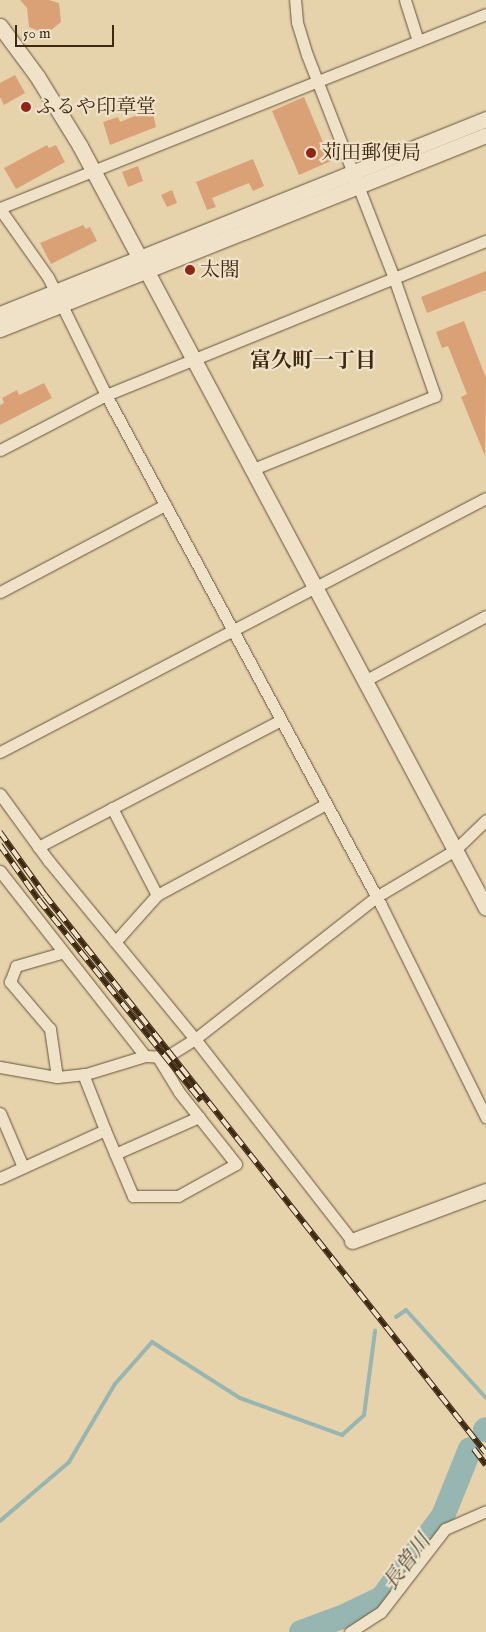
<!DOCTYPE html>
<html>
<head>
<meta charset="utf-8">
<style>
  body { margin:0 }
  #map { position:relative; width:486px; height:1632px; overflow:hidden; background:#e6d3ac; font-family:"IM FELL English","Noto Serif JP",serif }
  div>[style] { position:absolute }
  .stream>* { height:4px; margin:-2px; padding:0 2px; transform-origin:2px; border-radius:2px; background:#97b6b1 }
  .river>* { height:24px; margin:-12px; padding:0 12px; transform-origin:12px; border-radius:12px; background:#97b6b1 }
  .building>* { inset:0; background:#daa176 }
  .roads { filter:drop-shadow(0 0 1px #685338) drop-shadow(0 0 1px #685338) }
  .street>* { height:11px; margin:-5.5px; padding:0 5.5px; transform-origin:5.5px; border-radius:5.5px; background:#efe2c9 }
  .secondary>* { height:15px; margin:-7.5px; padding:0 7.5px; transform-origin:7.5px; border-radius:7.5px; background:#efe2c9 }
  .rail>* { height:5.5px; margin-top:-2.75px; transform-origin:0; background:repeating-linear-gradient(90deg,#efe2c9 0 11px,#3e2811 0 22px); box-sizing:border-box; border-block:1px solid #3e2811 }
  .dots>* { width:14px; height:14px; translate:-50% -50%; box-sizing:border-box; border:2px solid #efe2c9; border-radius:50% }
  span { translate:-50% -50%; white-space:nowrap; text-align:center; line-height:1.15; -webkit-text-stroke:4.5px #efe2c9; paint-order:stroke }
  .poi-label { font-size:20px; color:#3e2811 }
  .left { translate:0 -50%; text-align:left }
  .neighbourhood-label { font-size:21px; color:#3e2811; font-weight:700 }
  .water-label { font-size:21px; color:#544c39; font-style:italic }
  .scale { position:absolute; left:15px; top:25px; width:99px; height:22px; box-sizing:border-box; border:2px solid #3e2811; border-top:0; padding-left:6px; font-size:15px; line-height:18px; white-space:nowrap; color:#3e2811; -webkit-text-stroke:4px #efe2c9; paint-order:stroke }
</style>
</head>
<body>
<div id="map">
  <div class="stream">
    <i style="left:396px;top:1317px;width:12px;rotate:-35deg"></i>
    <i style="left:406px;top:1310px;width:119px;rotate:47.7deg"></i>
    <i style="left:0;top:1521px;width:91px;rotate:-40.5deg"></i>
    <i style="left:69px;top:1462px;width:91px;rotate:-59.5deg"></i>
    <i style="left:115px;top:1384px;width:56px;rotate:-48.6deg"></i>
    <i style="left:152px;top:1342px;width:104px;rotate:32.5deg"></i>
    <i style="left:240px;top:1398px;width:109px;rotate:19.9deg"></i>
    <i style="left:342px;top:1435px;width:30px;rotate:-42deg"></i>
    <i style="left:364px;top:1415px;width:85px;rotate:-82.5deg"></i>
  </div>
  <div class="river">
    <i style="left:485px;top:1430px;width:1px;rotate:-45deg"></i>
    <i style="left:301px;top:1632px;width:44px;rotate:-20.1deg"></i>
    <i style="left:342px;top:1617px;width:44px;rotate:-25.4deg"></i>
    <i style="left:382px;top:1598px;width:102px;rotate:-53.4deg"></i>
    <i style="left:443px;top:1516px;width:72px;rotate:-68.1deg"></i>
  </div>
  <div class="building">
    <i style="clip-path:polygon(20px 0,49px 0,59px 3px,61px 22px,46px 34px,29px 27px,27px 8px)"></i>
    <i style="clip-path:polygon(15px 75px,25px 93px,4px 105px,0 97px,0 83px)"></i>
    <i style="clip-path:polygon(304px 97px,331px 161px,299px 175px,272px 111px)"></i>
    <i style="clip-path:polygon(152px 109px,156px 127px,110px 145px,103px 122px,118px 117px,120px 122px)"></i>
    <i style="clip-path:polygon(47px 145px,49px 148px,56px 145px,65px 162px,16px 189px,4px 168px)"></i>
    <i style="clip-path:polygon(253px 159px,264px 186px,253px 191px,249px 183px,212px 198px,216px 207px,207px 210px,196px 182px)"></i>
    <i style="clip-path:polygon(138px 166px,143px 181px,128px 187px,122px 172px)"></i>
    <i style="clip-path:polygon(172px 190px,177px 203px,167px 207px,161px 195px)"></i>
    <i style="clip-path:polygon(83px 225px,86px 229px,90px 227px,97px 241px,51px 264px,40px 243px)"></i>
    <i style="clip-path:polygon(486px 271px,486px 290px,427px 313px,421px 297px)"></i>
    <i style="clip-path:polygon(464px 321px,486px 378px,485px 456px,461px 397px,467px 394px,448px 346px,442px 348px,436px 332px)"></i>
    <i style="clip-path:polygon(44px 383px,52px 398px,0 425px,0 405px,4px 403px,2px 398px,17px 390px,19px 395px)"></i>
  </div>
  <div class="roads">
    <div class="street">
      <i style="left:405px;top:0;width:43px;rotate:72.4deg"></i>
      <i style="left:0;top:208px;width:523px;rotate:-21.76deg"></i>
      <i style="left:0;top:209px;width:83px;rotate:54.8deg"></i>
      <i style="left:48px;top:277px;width:131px;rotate:63.8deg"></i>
      <i style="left:106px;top:395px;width:579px;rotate:61.67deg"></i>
      <i style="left:381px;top:905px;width:237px;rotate:63.7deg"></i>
      <i style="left:0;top:450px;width:119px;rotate:-27.4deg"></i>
      <i style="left:106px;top:395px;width:410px;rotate:-22.1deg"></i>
      <i style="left:253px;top:469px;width:196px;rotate:-21.9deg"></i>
      <i style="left:435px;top:396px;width:125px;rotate:-109.2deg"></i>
      <i style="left:394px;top:278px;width:239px;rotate:-111.3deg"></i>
      <i style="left:307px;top:55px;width:34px;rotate:-107deg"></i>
      <i style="left:297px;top:22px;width:22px;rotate:-95deg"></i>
      <i style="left:0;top:592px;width:187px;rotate:-27.8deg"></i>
      <i style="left:366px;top:680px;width:136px;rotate:-28.1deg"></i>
      <i style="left:0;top:752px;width:548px;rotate:-27.59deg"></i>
      <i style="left:0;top:794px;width:82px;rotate:54deg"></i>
      <i style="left:48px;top:860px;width:232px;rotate:50.6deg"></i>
      <i style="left:195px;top:1039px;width:256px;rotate:52.1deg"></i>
      <i style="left:112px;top:808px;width:98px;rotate:62.7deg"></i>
      <i style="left:38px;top:847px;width:274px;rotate:-27.6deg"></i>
      <i style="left:0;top:871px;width:235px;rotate:51.9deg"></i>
      <i style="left:115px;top:942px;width:63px;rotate:-48.2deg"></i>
      <i style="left:157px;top:895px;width:192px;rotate:-28.3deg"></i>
      <i style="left:0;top:1067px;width:58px;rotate:10deg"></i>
      <i style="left:57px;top:1077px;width:29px;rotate:-6deg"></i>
      <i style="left:86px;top:1074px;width:62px;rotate:-17deg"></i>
      <i style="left:145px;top:1056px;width:21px;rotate:3deg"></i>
      <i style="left:166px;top:1057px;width:34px;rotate:-32deg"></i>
      <i style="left:195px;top:1039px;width:230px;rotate:-38.1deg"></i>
      <i style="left:376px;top:897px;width:92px;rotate:-30.7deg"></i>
      <i style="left:455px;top:850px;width:43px;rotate:-44.1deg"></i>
      <i style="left:57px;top:1077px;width:49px;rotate:-98.3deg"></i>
      <i style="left:50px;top:1029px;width:62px;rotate:-130.4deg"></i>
      <i style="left:10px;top:982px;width:17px;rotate:-69deg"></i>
      <i style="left:16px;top:966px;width:47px;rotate:-16.1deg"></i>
      <i style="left:0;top:1113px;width:59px;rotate:66.9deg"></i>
      <i style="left:105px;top:1130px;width:72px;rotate:67deg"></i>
      <i style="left:133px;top:1196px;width:45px"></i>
      <i style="left:178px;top:1196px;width:66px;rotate:-28.9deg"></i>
      <i style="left:236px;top:1164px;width:92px;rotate:-128.4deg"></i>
      <i style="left:179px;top:1092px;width:42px;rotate:-121.4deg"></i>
      <i style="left:115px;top:1154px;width:92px;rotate:-23.8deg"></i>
      <i style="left:0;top:1178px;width:115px;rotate:-24.6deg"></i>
      <i style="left:105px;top:1130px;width:60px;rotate:-111.4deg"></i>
      <i style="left:350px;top:1632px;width:37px;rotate:-33deg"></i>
      <i style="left:381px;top:1612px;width:105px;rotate:-52.4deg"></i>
      <i style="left:445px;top:1529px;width:45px;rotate:-23.7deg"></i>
    </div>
    <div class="secondary">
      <i style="left:0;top:26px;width:62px;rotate:53.5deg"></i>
      <i style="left:37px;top:76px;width:82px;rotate:58.4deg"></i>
      <i style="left:80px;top:146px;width:863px;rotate:61.95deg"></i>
      <i style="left:0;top:314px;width:524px;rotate:-21.86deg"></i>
      <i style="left:0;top:329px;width:523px;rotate:-21.76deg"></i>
      <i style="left:352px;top:1241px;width:143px;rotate:-20.5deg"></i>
    </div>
  </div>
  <div class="rail">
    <i style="left:0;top:832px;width:77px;rotate:54.5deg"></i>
    <i style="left:45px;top:895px;width:711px;rotate:51.68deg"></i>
    <i style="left:0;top:845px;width:67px;rotate:54.7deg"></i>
    <i style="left:39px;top:900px;width:258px;rotate:51.1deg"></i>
    <i style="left:474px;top:1449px;width:20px;rotate:53deg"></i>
  </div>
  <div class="dots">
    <i style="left:26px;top:107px;background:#8f2418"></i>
    <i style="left:311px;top:153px;background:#8f2418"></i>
    <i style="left:190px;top:270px;background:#8f2418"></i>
  </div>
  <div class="poi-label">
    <span class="left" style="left:36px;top:107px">ふるや印章堂</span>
    <span class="left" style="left:321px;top:153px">苅田郵便局</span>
    <span class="left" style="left:200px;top:270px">太閤</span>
  </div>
  <div class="neighbourhood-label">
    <span style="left:313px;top:362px">富久町一丁目</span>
  </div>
  <div class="water-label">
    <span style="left:408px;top:1563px;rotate:-53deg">長曽川</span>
  </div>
  <div class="scale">50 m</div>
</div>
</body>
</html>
